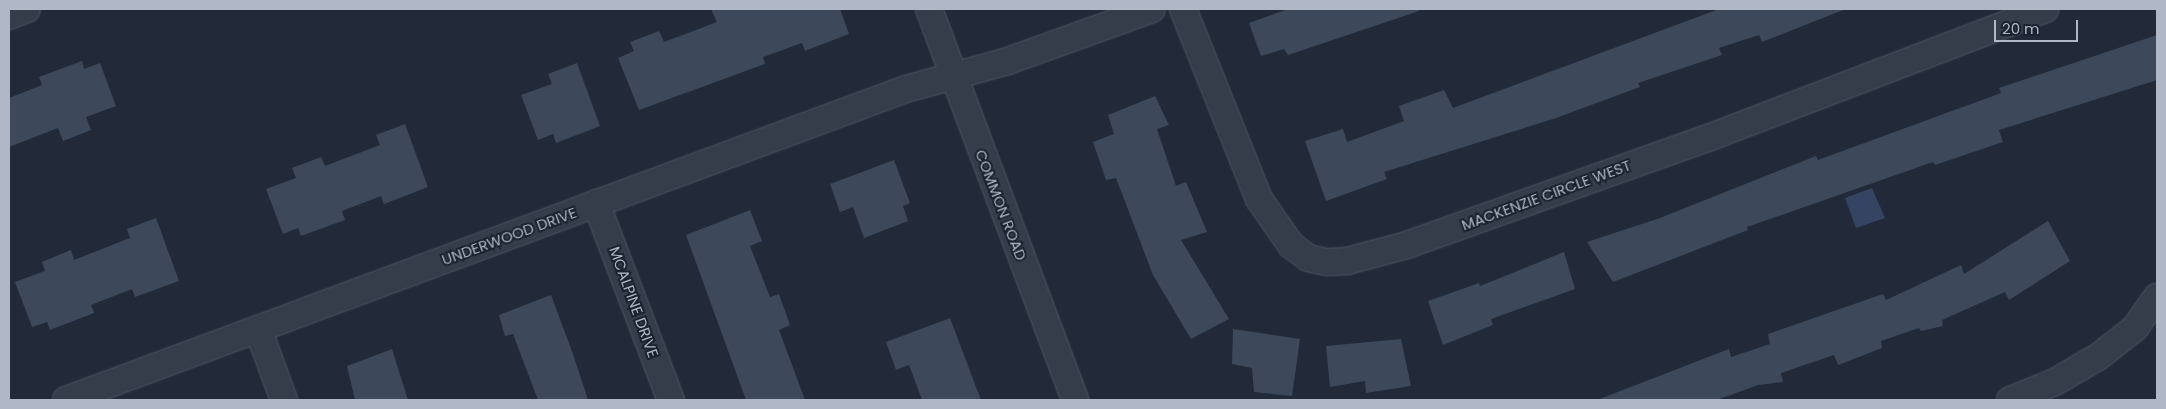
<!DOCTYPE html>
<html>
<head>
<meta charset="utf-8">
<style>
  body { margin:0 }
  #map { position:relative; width:2166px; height:409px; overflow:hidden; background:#222a3a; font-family:Poppins,sans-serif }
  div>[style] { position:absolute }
  .water>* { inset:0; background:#354462 }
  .building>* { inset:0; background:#3d485b }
  .roads { filter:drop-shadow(0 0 1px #505765) drop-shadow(0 0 1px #505765) }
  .minor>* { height:26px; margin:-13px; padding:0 13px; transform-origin:13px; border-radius:13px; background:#353d4b }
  span { translate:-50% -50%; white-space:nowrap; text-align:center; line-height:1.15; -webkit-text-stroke:4px #1b222f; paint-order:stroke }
  .street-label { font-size:15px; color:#b0b7c7 }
  .frame { position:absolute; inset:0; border:10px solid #b0b7c7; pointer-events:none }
  .scale { position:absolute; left:1994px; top:20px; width:84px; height:22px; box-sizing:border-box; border:2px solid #b0b7c7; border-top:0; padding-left:6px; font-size:15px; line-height:18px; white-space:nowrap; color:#b0b7c7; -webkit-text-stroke:4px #1b222f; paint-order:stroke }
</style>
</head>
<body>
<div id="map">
  <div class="water">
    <i style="clip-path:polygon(1872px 188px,1885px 218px,1856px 228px,1845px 198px)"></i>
  </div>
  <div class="building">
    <i style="clip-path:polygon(711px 9px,840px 9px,849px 34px,805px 51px,802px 43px,763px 57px,765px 64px,639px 110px,618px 58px,634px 51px,630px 42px,659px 31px,664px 42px,717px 22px)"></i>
    <i style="clip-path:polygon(1288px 9px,1418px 9px,1419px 11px,1288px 55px,1284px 49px,1261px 56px,1249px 23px)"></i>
    <i style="clip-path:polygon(1719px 9px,1843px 10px,1762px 42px,1759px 35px,1719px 48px,1722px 55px,1638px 83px,1640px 87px,1556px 118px,1384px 172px,1387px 179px,1326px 201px,1305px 141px,1343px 129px,1347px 142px,1404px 121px,1399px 106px,1444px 90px,1453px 108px)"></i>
    <i style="clip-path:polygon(2157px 35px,2157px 80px,1999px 130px,2003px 142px,1935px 165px,1933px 162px,1747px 227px,1748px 230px,1613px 282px,1587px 242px,1660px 218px,1816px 156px,1818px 160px,2001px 93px,1999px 88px)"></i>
    <i style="clip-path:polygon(82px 61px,84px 69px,100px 63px,116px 106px,86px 117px,91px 130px,63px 141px,58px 128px,9px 147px,9px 98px,42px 85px,39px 77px)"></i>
    <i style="clip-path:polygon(577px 63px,600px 126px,556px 143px,553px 134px,538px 140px,521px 95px,552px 84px,548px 74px)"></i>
    <i style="clip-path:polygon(1155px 96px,1169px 125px,1157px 129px,1176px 186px,1186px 182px,1207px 232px,1181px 240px,1229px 319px,1191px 339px,1153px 275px,1116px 178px,1106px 180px,1093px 142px,1114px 134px,1108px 115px)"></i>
    <i style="clip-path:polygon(405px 124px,428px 187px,384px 204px,381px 196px,342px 211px,345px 220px,301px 236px,298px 228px,283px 234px,266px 189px,296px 178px,292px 168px,321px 157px,325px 166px,380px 145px,376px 135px)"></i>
    <i style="clip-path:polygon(894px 160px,910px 203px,903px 206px,908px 221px,864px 238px,853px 207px,840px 212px,830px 184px)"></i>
    <i style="clip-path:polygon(750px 210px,762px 241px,750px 246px,770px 297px,779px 294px,790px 325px,779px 330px,805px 400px,746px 400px,686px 235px)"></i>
    <i style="clip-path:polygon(156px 218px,179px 281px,135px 297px,132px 289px,91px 305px,94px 313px,50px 330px,47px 322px,32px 327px,15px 282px,45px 271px,42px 262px,71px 250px,74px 260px,130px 238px,127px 229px)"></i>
    <i style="clip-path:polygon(2048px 221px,2070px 261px,2009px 300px,2005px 292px,1942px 320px,1943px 326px,1921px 331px,1919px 328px,1881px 341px,1882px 348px,1838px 365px,1834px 355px,1781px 373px,1783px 382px,1758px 385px,1717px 400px,1597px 400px,1729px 349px,1731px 357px,1770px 344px,1768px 334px,1883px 294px,1886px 300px,1961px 265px,1964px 274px)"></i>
    <i style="clip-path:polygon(1564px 252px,1575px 289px,1491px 319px,1493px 325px,1443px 345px,1428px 301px,1479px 283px,1480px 286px)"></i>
    <i style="clip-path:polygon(551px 295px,573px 354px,588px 400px,538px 400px,513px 334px,505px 336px,499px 315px)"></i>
    <i style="clip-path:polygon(950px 318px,981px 400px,922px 400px,909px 365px,896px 370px,886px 342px)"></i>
    <i style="clip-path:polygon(1233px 329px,1300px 339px,1292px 396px,1254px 392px,1252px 368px,1232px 364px)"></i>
    <i style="clip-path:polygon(1401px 339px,1411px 386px,1366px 393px,1365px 381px,1330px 387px,1326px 346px)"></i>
    <i style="clip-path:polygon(392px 349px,408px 400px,355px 400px,347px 366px)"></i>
  </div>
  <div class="roads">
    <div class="minor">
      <i style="left:929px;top:9px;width:417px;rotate:69.5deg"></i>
      <i style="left:1183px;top:9px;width:205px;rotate:68.2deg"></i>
      <i style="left:1259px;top:199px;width:56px;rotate:55.2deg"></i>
      <i style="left:1291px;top:245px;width:21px;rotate:37deg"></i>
      <i style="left:1308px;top:258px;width:19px;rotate:12deg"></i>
      <i style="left:1327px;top:262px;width:20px;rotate:-3deg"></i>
      <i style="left:1347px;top:261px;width:62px;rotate:-14.9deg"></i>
      <i style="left:1407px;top:245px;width:333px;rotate:-19.6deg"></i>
      <i style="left:1721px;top:133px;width:347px;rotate:-20.9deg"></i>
      <i style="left:9px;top:16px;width:19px;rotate:-21deg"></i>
      <i style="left:596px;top:203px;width:211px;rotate:69.2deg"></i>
      <i style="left:258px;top:329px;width:76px;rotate:69.9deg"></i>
      <i style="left:66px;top:400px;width:896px;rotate:-20.32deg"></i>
      <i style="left:906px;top:89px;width:103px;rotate:-15.3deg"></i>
      <i style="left:1005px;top:62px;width:156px;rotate:-19.8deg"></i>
      <i style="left:2010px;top:400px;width:48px;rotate:-21.8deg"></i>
      <i style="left:2055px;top:382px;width:50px;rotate:-30.2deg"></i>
      <i style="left:2098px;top:357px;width:47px;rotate:-38.1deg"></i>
      <i style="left:2135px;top:328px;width:38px;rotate:-55deg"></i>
    </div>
  </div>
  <div class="street-label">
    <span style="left:1546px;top:195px;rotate:-20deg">MACKENZIE CIRCLE WEST</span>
    <span style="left:1001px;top:205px;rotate:69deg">COMMON ROAD</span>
    <span style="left:509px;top:236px;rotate:-20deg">UNDERWOOD DRIVE</span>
    <span style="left:634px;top:302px;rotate:70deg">MCALPINE DRIVE</span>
  </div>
  <div class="frame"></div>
  <div class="scale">20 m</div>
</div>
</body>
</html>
